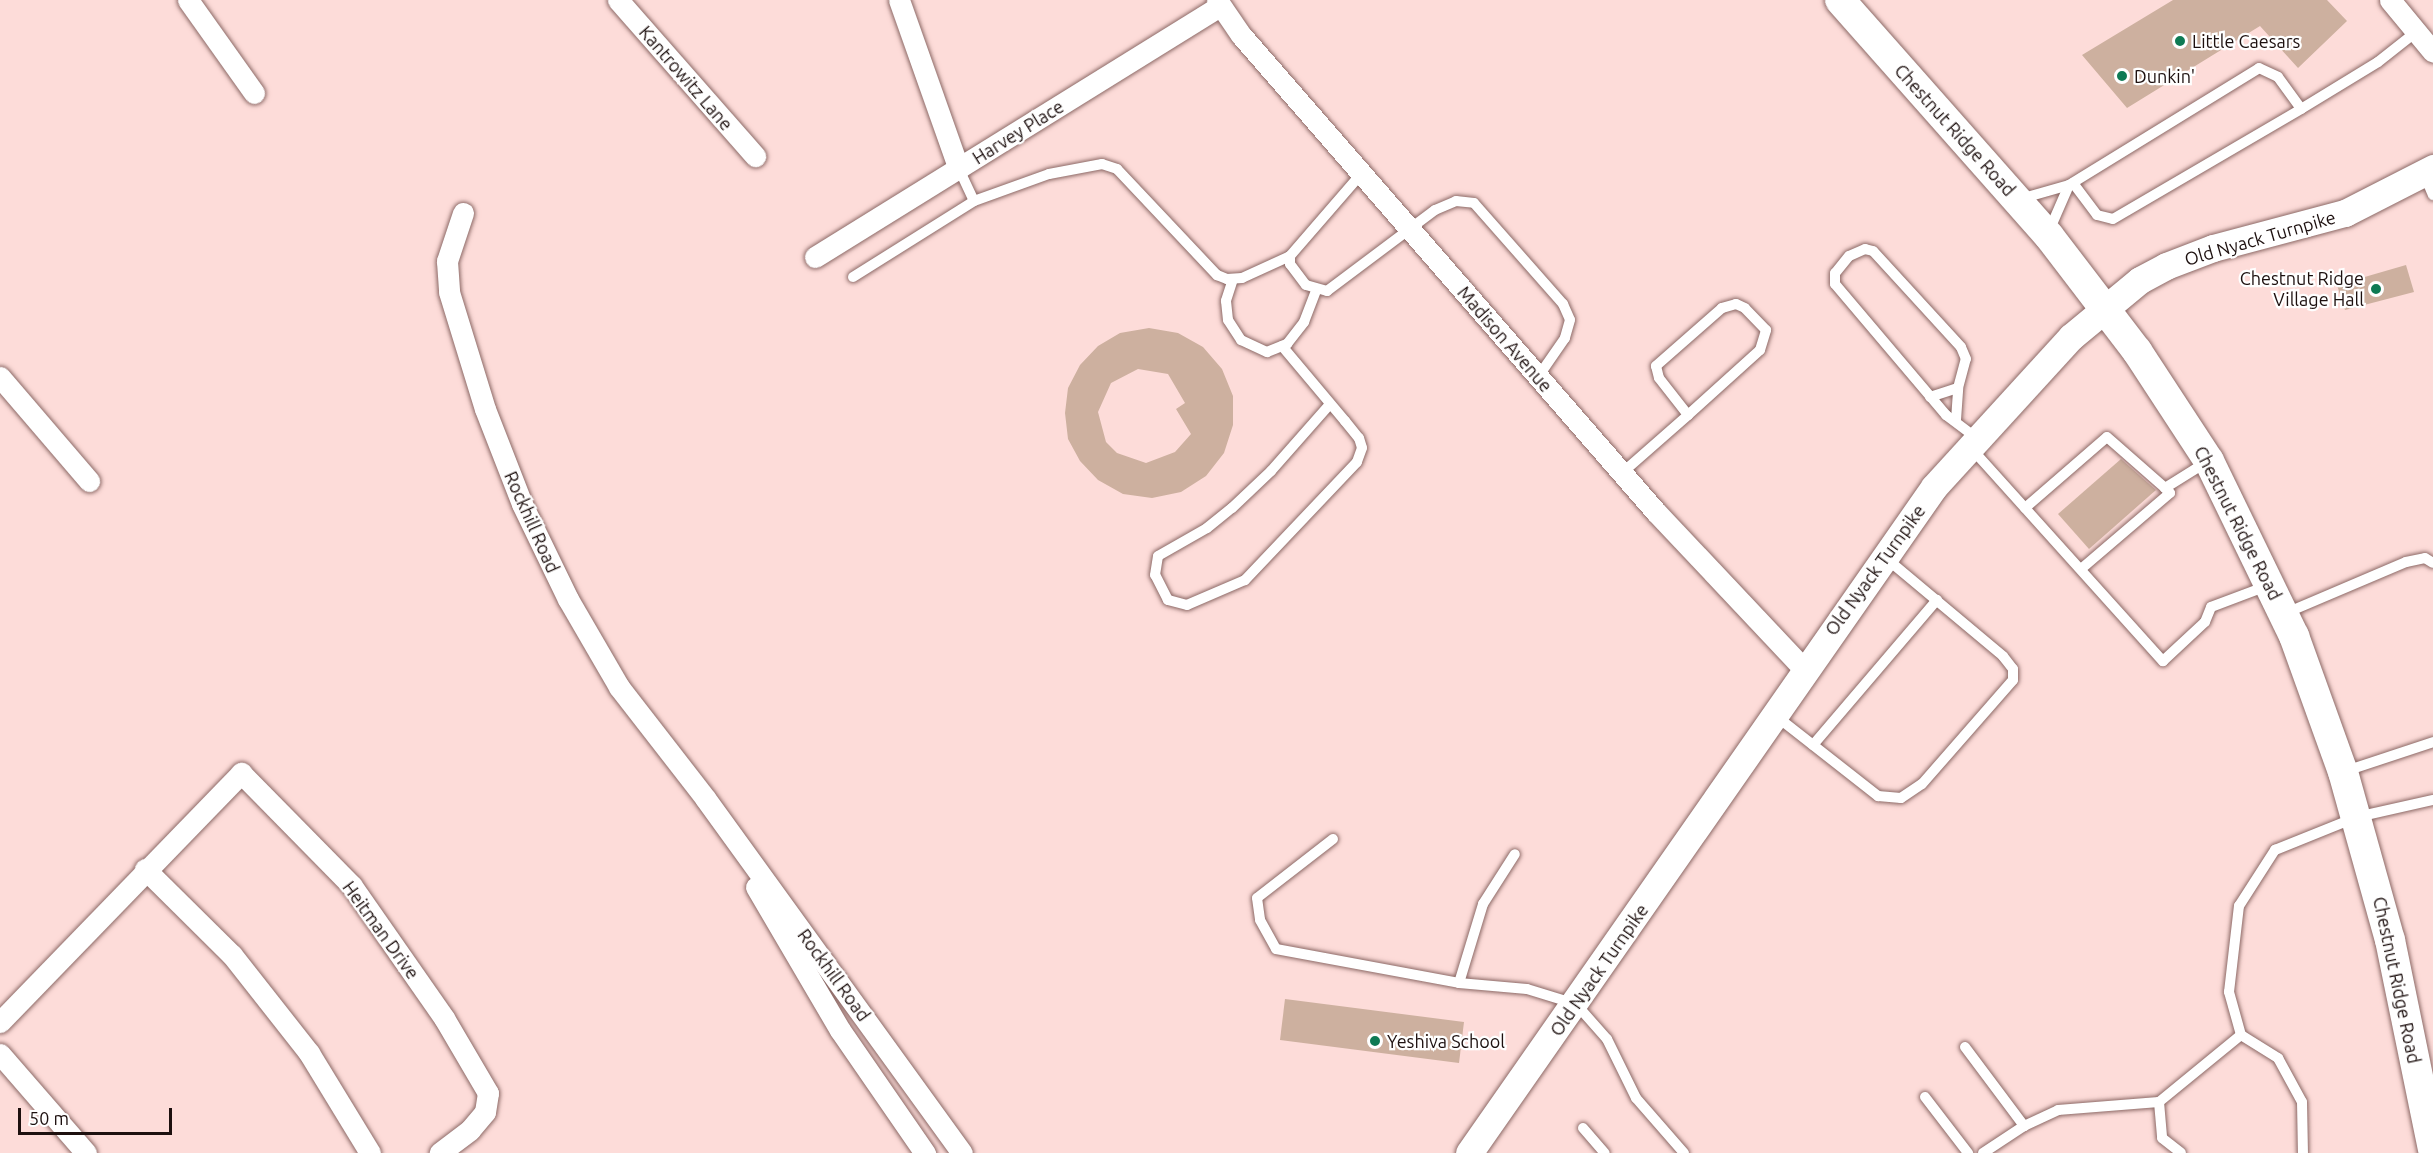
<!DOCTYPE html>
<html>
<head>
<meta charset="utf-8">
<style>
  body { margin:0 }
  #map { position:relative; width:2433px; height:1153px; overflow:hidden; background:#fddcd9; font-family:Ubuntu,sans-serif }
  div>[style] { position:absolute }
  .building>* { inset:0; background:#cdb09f }
  .roads { filter:drop-shadow(0 0 2px #8c6966) drop-shadow(0 0 2px #8c6966) }
  .service>* { height:10px; margin:-5px; padding:0 5px; transform-origin:5px; border-radius:5px; background:#fff }
  .minor>* { height:21px; margin:-10.5px; padding:0 10.5px; transform-origin:10.5px; border-radius:10.5px; background:#fff }
  .tertiary>* { height:27px; margin:-13.5px; padding:0 13.5px; transform-origin:13.5px; border-radius:13.5px; background:#fff }
  .secondary>* { height:30px; margin:-15px; padding:0 15px; transform-origin:15px; border-radius:15px; background:#fff }
  .dots>* { width:16px; height:16px; translate:-50% -50%; box-sizing:border-box; border:3px solid #fff; border-radius:50% }
  span { translate:-50% -50%; white-space:nowrap; text-align:center; line-height:1.15; -webkit-text-stroke:4.5px #fff; paint-order:stroke }
  .poi-label { font-size:18px; color:#1d100f }
  .left { translate:0 -50%; text-align:left }
  .right { translate:-100% -50%; text-align:right }
  .street-label { font-size:18px; color:#1d100f }
  .scale { position:absolute; left:18px; top:1108px; width:154px; height:27px; box-sizing:border-box; border:3px solid #1d100f; border-top:0; padding-left:8px; font-size:18px; line-height:21px; white-space:nowrap; color:#1d100f; -webkit-text-stroke:4px #fff; paint-order:stroke }
</style>
</head>
<body>
<div id="map">
  <div class="building">
    <i style="clip-path:polygon(2173px 0,2327px 0,2347px 21px,2298px 68px,2260px 26px,2127px 108px,2082px 55px)"></i>
    <i style="clip-path:polygon(2406px 265px,2414px 292px,2345px 310px,2337px 285px)"></i>
    <i style="clip-path:polygon(evenodd,1149px 328px,1178px 333px,1203px 347px,1222px 369px,1233px 396px,1233px 425px,1224px 453px,1206px 476px,1181px 492px,1152px 498px,1123px 494px,1098px 480px,1080px 461px,1068px 439px,1065px 413px,1068px 388px,1080px 365px,1098px 346px,1120px 333px,1149px 328px,1138px 369px,1168px 374px,1185px 403px,1176px 409px,1191px 434px,1175px 452px,1146px 463px,1117px 453px,1106px 442px,1098px 412px,1111px 383px,1138px 369px)"></i>
    <i style="clip-path:polygon(2121px 459px,2156px 490px,2089px 549px,2058px 514px)"></i>
    <i style="clip-path:polygon(1285px 999px,1464px 1022px,1459px 1063px,1280px 1040px)"></i>
  </div>
  <div class="roads">
    <div class="service">
      <i style="left:959px;top:169px;width:35px;rotate:65deg"></i>
      <i style="left:2424px;top:174px;width:23px;rotate:67deg"></i>
      <i style="left:2073px;top:183px;width:40px;rotate:53deg"></i>
      <i style="left:2097px;top:215px;width:16px;rotate:14deg"></i>
      <i style="left:2113px;top:219px;width:218px;rotate:-30.3deg"></i>
      <i style="left:2020px;top:199px;width:51px;rotate:-15.9deg"></i>
      <i style="left:2069px;top:185px;width:223px;rotate:-31.6deg"></i>
      <i style="left:2259px;top:68px;width:21px;rotate:25deg"></i>
      <i style="left:2278px;top:77px;width:39px;rotate:54deg"></i>
      <i style="left:2301px;top:109px;width:90px;rotate:-31.4deg"></i>
      <i style="left:2378px;top:62px;width:48px;rotate:-38.3deg"></i>
      <i style="left:2049px;top:231px;width:50px;rotate:-66.5deg"></i>
      <i style="left:1290px;top:256px;width:8px;rotate:90deg"></i>
      <i style="left:1290px;top:264px;width:26px;rotate:53deg"></i>
      <i style="left:1306px;top:285px;width:22px;rotate:16deg"></i>
      <i style="left:1327px;top:291px;width:135px;rotate:-36.9deg"></i>
      <i style="left:1435px;top:210px;width:23px;rotate:-23deg"></i>
      <i style="left:1456px;top:201px;width:18px;rotate:6deg"></i>
      <i style="left:1474px;top:203px;width:135px;rotate:48.6deg"></i>
      <i style="left:1563px;top:304px;width:17px;rotate:66deg"></i>
      <i style="left:1570px;top:320px;width:19px;rotate:106deg"></i>
      <i style="left:1565px;top:338px;width:47px;rotate:124.7deg"></i>
      <i style="left:853px;top:277px;width:143px;rotate:-32.1deg"></i>
      <i style="left:974px;top:201px;width:80px;rotate:-19.8deg"></i>
      <i style="left:1049px;top:174px;width:54px;rotate:-10.7deg"></i>
      <i style="left:1102px;top:164px;width:16px;rotate:18deg"></i>
      <i style="left:1117px;top:169px;width:146px;rotate:46.7deg"></i>
      <i style="left:1217px;top:275px;width:11px;rotate:22deg"></i>
      <i style="left:1227px;top:279px;width:15px;rotate:-4deg"></i>
      <i style="left:1242px;top:278px;width:53px;rotate:-24.6deg"></i>
      <i style="left:1290px;top:256px;width:108px;rotate:-49.1deg"></i>
      <i style="left:1233px;top:279px;width:23px;rotate:108deg"></i>
      <i style="left:1226px;top:301px;width:19px;rotate:84deg"></i>
      <i style="left:1228px;top:320px;width:24px;rotate:57deg"></i>
      <i style="left:1241px;top:340px;width:29px;rotate:25deg"></i>
      <i style="left:1267px;top:352px;width:22px;rotate:-22deg"></i>
      <i style="left:1287px;top:344px;width:28px;rotate:-52deg"></i>
      <i style="left:1304px;top:322px;width:34px;rotate:-69deg"></i>
      <i style="left:1282px;top:346px;width:98px;rotate:50deg"></i>
      <i style="left:1345px;top:421px;width:22px;rotate:51deg"></i>
      <i style="left:1359px;top:438px;width:10px;rotate:73deg"></i>
      <i style="left:1362px;top:448px;width:15px;rotate:110deg"></i>
      <i style="left:1357px;top:462px;width:163px;rotate:133.5deg"></i>
      <i style="left:1245px;top:580px;width:63px;rotate:156.7deg"></i>
      <i style="left:1187px;top:605px;width:20px;rotate:-165deg"></i>
      <i style="left:1168px;top:600px;width:28px;rotate:-117deg"></i>
      <i style="left:1155px;top:575px;width:19px;rotate:-81deg"></i>
      <i style="left:1158px;top:556px;width:56px;rotate:-29.7deg"></i>
      <i style="left:1207px;top:528px;width:32px;rotate:-39deg"></i>
      <i style="left:1232px;top:508px;width:54px;rotate:-43.5deg"></i>
      <i style="left:1271px;top:471px;width:89px;rotate:-48.6deg"></i>
      <i style="left:1930px;top:397px;width:29px;rotate:-18deg"></i>
      <i style="left:1956px;top:420px;width:32px;rotate:-86deg"></i>
      <i style="left:1958px;top:388px;width:30px;rotate:-75deg"></i>
      <i style="left:1966px;top:359px;width:13px;rotate:-113deg"></i>
      <i style="left:1961px;top:347px;width:130px;rotate:-132.5deg"></i>
      <i style="left:1873px;top:251px;width:8px;rotate:-166deg"></i>
      <i style="left:1865px;top:249px;width:17px;rotate:156deg"></i>
      <i style="left:1849px;top:256px;width:22px;rotate:129deg"></i>
      <i style="left:1835px;top:273px;width:11px;rotate:90deg"></i>
      <i style="left:1835px;top:284px;width:172px;rotate:49.7deg"></i>
      <i style="left:1946px;top:415px;width:38px;rotate:37deg"></i>
      <i style="left:1971px;top:448px;width:287px;rotate:48deg"></i>
      <i style="left:2163px;top:661px;width:57px;rotate:-42.9deg"></i>
      <i style="left:2205px;top:622px;width:16px;rotate:-68deg"></i>
      <i style="left:2211px;top:607px;width:60px;rotate:-20.6deg"></i>
      <i style="left:1622px;top:473px;width:88px;rotate:-41.3deg"></i>
      <i style="left:1688px;top:415px;width:97px;rotate:-42.1deg"></i>
      <i style="left:1760px;top:350px;width:21px;rotate:-73deg"></i>
      <i style="left:1766px;top:330px;width:30px;rotate:-134deg"></i>
      <i style="left:1745px;top:308px;width:10px;rotate:-156deg"></i>
      <i style="left:1736px;top:304px;width:15px;rotate:164deg"></i>
      <i style="left:1722px;top:308px;width:88px;rotate:138.7deg"></i>
      <i style="left:1656px;top:366px;width:12px;rotate:76deg"></i>
      <i style="left:1659px;top:378px;width:47px;rotate:51.9deg"></i>
      <i style="left:2025px;top:508px;width:108px;rotate:-40.9deg"></i>
      <i style="left:2107px;top:437px;width:77px;rotate:41.3deg"></i>
      <i style="left:2165px;top:488px;width:51px;rotate:-32.1deg"></i>
      <i style="left:2081px;top:569px;width:117px;rotate:-40.5deg"></i>
      <i style="left:2170px;top:493px;width:7px;rotate:-135deg"></i>
      <i style="left:2286px;top:613px;width:130px;rotate:-23deg"></i>
      <i style="left:2406px;top:562px;width:19px;rotate:-12deg"></i>
      <i style="left:2425px;top:558px;width:9px;rotate:32deg"></i>
      <i style="left:1776px;top:716px;width:130px;rotate:38.1deg"></i>
      <i style="left:1878px;top:796px;width:23px;rotate:5deg"></i>
      <i style="left:1901px;top:798px;width:25px;rotate:-34deg"></i>
      <i style="left:1922px;top:784px;width:138px;rotate:-48.8deg"></i>
      <i style="left:2013px;top:680px;width:11px;rotate:-90deg"></i>
      <i style="left:2013px;top:669px;width:16px;rotate:-128deg"></i>
      <i style="left:2003px;top:656px;width:153px;rotate:-140.1deg"></i>
      <i style="left:1813px;top:745px;width:191px;rotate:-49.5deg"></i>
      <i style="left:2346px;top:771px;width:92px;rotate:-18.4deg"></i>
      <i style="left:1333px;top:839px;width:96px;rotate:142.2deg"></i>
      <i style="left:1257px;top:898px;width:22px;rotate:82deg"></i>
      <i style="left:1260px;top:920px;width:33px;rotate:61deg"></i>
      <i style="left:1276px;top:949px;width:186px;rotate:10.5deg"></i>
      <i style="left:1459px;top:983px;width:68px;rotate:5deg"></i>
      <i style="left:1527px;top:989px;width:51px;rotate:17deg"></i>
      <i style="left:1576px;top:1004px;width:47px;rotate:48.5deg"></i>
      <i style="left:1607px;top:1039px;width:66px;rotate:63.8deg"></i>
      <i style="left:1636px;top:1098px;width:73px;rotate:48.9deg"></i>
      <i style="left:1459px;top:983px;width:83px;rotate:-73.1deg"></i>
      <i style="left:1483px;top:904px;width:59px;rotate:-57.4deg"></i>
      <i style="left:2241px;top:1035px;width:44px;rotate:31.9deg"></i>
      <i style="left:2278px;top:1058px;width:50px;rotate:61.4deg"></i>
      <i style="left:2302px;top:1102px;width:51px;rotate:88.9deg"></i>
      <i style="left:1965px;top:1047px;width:99px;rotate:53.2deg"></i>
      <i style="left:2024px;top:1126px;width:38px;rotate:-25deg"></i>
      <i style="left:2058px;top:1110px;width:101px;rotate:-4.5deg"></i>
      <i style="left:2159px;top:1102px;width:106px;rotate:-39.3deg"></i>
      <i style="left:2241px;top:1035px;width:45px;rotate:-105.6deg"></i>
      <i style="left:2229px;top:992px;width:87px;rotate:-83.4deg"></i>
      <i style="left:2239px;top:906px;width:67px;rotate:-57.3deg"></i>
      <i style="left:2275px;top:850px;width:88px;rotate:-21.9deg"></i>
      <i style="left:2357px;top:817px;width:78px;rotate:-12.6deg"></i>
      <i style="left:1925px;top:1097px;width:71px;rotate:52.5deg"></i>
      <i style="left:2159px;top:1102px;width:36px;rotate:85deg"></i>
      <i style="left:2162px;top:1138px;width:24px;rotate:38deg"></i>
      <i style="left:1583px;top:1128px;width:33px;rotate:49deg"></i>
      <i style="left:1983px;top:1153px;width:49px;rotate:-33.4deg"></i>
    </div>
    <div class="minor">
      <i style="left:188px;top:0;width:114px;rotate:54.6deg"></i>
      <i style="left:618px;top:0;width:208px;rotate:48.7deg"></i>
      <i style="left:899px;top:0;width:179px;rotate:70.5deg"></i>
      <i style="left:1217px;top:0;width:42px;rotate:55.6deg"></i>
      <i style="left:1241px;top:35px;width:632px;rotate:48.98deg"></i>
      <i style="left:1656px;top:512px;width:216px;rotate:46.7deg"></i>
      <i style="left:2390px;top:0;width:67px;rotate:50.4deg"></i>
      <i style="left:463px;top:213px;width:51px;rotate:108.4deg"></i>
      <i style="left:447px;top:261px;width:31px;rotate:86deg"></i>
      <i style="left:449px;top:292px;width:122px;rotate:72.9deg"></i>
      <i style="left:485px;top:409px;width:102px;rotate:68.7deg"></i>
      <i style="left:522px;top:504px;width:106px;rotate:64.2deg"></i>
      <i style="left:568px;top:599px;width:102px;rotate:59.9deg"></i>
      <i style="left:619px;top:687px;width:140px;rotate:52.2deg"></i>
      <i style="left:705px;top:798px;width:438px;rotate:54.1deg"></i>
      <i style="left:815px;top:257px;width:476px;rotate:-31.8deg"></i>
      <i style="left:0;top:377px;width:137px;rotate:49.4deg"></i>
      <i style="left:145px;top:869px;width:122px;rotate:44.7deg"></i>
      <i style="left:232px;top:955px;width:125px;rotate:51.8deg"></i>
      <i style="left:309px;top:1053px;width:117px;rotate:58.6deg"></i>
      <i style="left:756px;top:887px;width:166px;rotate:59.6deg"></i>
      <i style="left:840px;top:1030px;width:150px;rotate:55.4deg"></i>
      <i style="left:0;top:1022px;width:347px;rotate:-45.9deg"></i>
      <i style="left:241px;top:773px;width:158px;rotate:45.5deg"></i>
      <i style="left:352px;top:886px;width:161px;rotate:55.1deg"></i>
      <i style="left:444px;top:1018px;width:87px;rotate:59.6deg"></i>
      <i style="left:488px;top:1093px;width:19px;rotate:99deg"></i>
      <i style="left:485px;top:1112px;width:23px;rotate:130deg"></i>
      <i style="left:470px;top:1130px;width:38px;rotate:143deg"></i>
      <i style="left:0;top:1054px;width:131px;rotate:49deg"></i>
    </div>
    <div class="tertiary">
      <i style="left:1469px;top:1153px;width:812px;rotate:-55.08deg"></i>
      <i style="left:1934px;top:487px;width:203px;rotate:-47.6deg"></i>
      <i style="left:2071px;top:337px;width:89px;rotate:-39.6deg"></i>
      <i style="left:2140px;top:280px;width:30px;rotate:-28deg"></i>
      <i style="left:2166px;top:266px;width:50px;rotate:-21deg"></i>
      <i style="left:2213px;top:248px;width:137px;rotate:-14.9deg"></i>
      <i style="left:2345px;top:213px;width:99px;rotate:-27.1deg"></i>
    </div>
    <div class="secondary">
      <i style="left:1840px;top:0;width:315px;rotate:48.5deg"></i>
      <i style="left:2049px;top:236px;width:145px;rotate:52.6deg"></i>
      <i style="left:2137px;top:351px;width:131px;rotate:56.8deg"></i>
      <i style="left:2209px;top:461px;width:195px;rotate:64.1deg"></i>
      <i style="left:2294px;top:636px;width:145px;rotate:70.2deg"></i>
      <i style="left:2343px;top:772px;width:174px;rotate:74.4deg"></i>
      <i style="left:2390px;top:940px;width:214px;rotate:78.4deg"></i>
    </div>
  </div>
  <div class="dots">
    <i style="left:2180px;top:41px;background:#0e7a54"></i>
    <i style="left:2122px;top:76px;background:#0e7a54"></i>
    <i style="left:2376px;top:289px;background:#0e7a54"></i>
    <i style="left:1375px;top:1041px;background:#0e7a54"></i>
  </div>
  <div class="poi-label">
    <span class="left" style="left:2192px;top:41px">Little Caesars</span>
    <span class="left" style="left:2134px;top:76px">Dunkin'</span>
    <span class="right" style="left:2364px;top:289px">Chestnut Ridge<br>Village Hall</span>
    <span class="left" style="left:1387px;top:1041px">Yeshiva School</span>
  </div>
  <div class="street-label">
    <span style="left:686px;top:78px;rotate:49deg">Kantrowitz Lane</span>
    <span style="left:1955px;top:130px;rotate:48deg">Chestnut Ridge Road</span>
    <span style="left:1018px;top:132px;rotate:-32deg">Harvey Place</span>
    <span style="left:2260px;top:238px;rotate:-16deg">Old Nyack Turnpike</span>
    <span style="left:1505px;top:339px;rotate:49deg">Madison Avenue</span>
    <span style="left:532px;top:522px;rotate:66deg">Rockhill Road</span>
    <span style="left:2238px;top:523px;rotate:63deg">Chestnut Ridge Road</span>
    <span style="left:1875px;top:570px;rotate:-54deg">Old Nyack Turnpike</span>
    <span style="left:381px;top:930px;rotate:54deg">Heitman Drive</span>
    <span style="left:1599px;top:970px;rotate:-55deg">Old Nyack Turnpike</span>
    <span style="left:834px;top:975px;rotate:54deg">Rockhill Road</span>
    <span style="left:2397px;top:980px;rotate:78deg">Chestnut Ridge Road</span>
  </div>
  <div class="scale">50 m</div>
</div>
</body>
</html>
